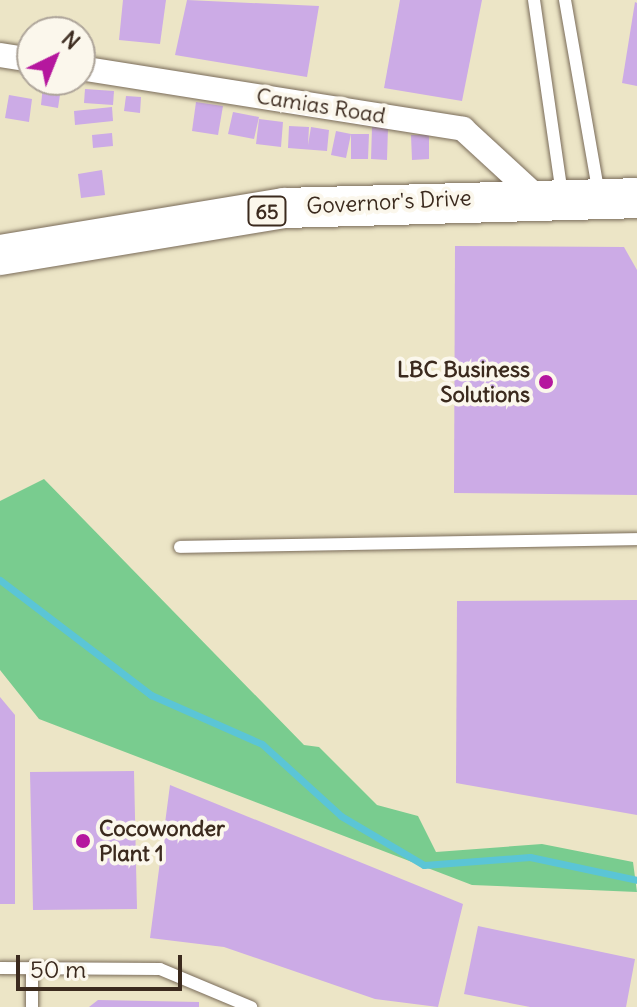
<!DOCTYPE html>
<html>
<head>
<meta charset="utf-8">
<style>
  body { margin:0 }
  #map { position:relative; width:637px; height:1007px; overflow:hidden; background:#ece5c6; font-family:Delius,sans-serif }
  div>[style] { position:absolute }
  .green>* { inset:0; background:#79cc8f }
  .stream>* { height:7px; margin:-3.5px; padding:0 3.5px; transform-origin:3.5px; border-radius:3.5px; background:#5bc5d6 }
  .building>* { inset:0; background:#ccabe6 }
  .roads { filter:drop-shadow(0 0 2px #796b59) drop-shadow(0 0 2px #796b59) }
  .service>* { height:12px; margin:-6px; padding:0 6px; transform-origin:6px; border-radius:6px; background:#fff }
  .minor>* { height:24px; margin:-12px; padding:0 12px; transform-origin:12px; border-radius:12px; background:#fff }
  .trunk>* { height:40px; margin:-20px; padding:0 20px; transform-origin:20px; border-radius:20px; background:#fff }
  .dots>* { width:22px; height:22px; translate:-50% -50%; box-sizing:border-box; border:4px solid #fbf7ec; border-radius:50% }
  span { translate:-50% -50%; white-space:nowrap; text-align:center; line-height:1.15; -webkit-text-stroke:8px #fbf7ec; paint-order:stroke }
  .shield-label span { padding:2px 6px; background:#fbf7ec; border:2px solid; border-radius:6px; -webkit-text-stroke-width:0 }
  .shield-label { font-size:20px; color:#3b2a1e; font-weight:700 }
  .street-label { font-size:22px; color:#3b2a1e }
  .poi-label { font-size:22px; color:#3b2a1e; font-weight:700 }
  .right { translate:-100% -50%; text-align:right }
  .left { translate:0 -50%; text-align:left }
  .north { position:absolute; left:16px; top:16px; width:80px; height:80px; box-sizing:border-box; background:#fbf7ec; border:2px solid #aea59a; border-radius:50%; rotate:43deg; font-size:22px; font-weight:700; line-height:32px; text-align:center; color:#3b2a1e }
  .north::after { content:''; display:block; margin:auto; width:28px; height:36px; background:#b5179e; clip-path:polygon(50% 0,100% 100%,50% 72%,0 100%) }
  .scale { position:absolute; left:16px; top:955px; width:166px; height:36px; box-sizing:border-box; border:4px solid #3b2a1e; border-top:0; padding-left:10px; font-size:24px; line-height:28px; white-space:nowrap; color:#3b2a1e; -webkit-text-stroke:6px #fbf7ec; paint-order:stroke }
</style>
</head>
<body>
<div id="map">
  <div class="green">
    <i style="clip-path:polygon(44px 479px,304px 745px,319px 747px,377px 805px,418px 816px,436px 852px,542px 844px,633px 862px,637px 892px,472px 885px,39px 719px,0 670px,0 501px)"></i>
  </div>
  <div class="stream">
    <i style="left:0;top:580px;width:190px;rotate:37.3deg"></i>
    <i style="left:151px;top:695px;width:121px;rotate:23.8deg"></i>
    <i style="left:262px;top:744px;width:107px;rotate:42.3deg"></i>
    <i style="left:341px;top:816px;width:96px;rotate:30.6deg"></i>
    <i style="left:424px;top:865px;width:106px;rotate:-4.3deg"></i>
    <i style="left:530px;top:857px;width:109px;rotate:12.1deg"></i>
  </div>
  <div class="building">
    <i style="clip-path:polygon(123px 0,166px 0,160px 44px,119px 40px)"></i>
    <i style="clip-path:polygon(187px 0,319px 6px,307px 77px,175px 55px)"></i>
    <i style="clip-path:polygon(400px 0,482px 0,462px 101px,384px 88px)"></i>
    <i style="clip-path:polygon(635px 2px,637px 3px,637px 86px,622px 83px)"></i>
    <i style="clip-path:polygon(43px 86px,61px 88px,58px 108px,41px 105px)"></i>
    <i style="clip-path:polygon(85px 89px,114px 91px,113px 105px,84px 103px)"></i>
    <i style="clip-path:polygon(9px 95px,32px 99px,29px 122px,5px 118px)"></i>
    <i style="clip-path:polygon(126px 96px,141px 97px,140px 113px,124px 111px)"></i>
    <i style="clip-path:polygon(196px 102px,223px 106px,218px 135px,192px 131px)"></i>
    <i style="clip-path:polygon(112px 107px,113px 121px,75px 125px,74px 111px)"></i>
    <i style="clip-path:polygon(233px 112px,259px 117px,254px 139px,228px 134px)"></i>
    <i style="clip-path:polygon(259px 119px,283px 122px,281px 147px,256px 144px)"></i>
    <i style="clip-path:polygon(289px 126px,309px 127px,308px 145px,311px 127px,329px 130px,327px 151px,288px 148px)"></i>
    <i style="clip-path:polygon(372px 127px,388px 127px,387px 160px,371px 159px)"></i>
    <i style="clip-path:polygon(336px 131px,351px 134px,346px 158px,331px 155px)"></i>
    <i style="clip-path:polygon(112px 133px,113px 146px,93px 148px,92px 135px)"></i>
    <i style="clip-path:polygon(351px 134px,369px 134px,368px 159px,351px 159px)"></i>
    <i style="clip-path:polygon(411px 135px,429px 135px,429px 159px,412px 160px)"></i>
    <i style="clip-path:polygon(102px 170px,105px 195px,81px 198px,78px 174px)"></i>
    <i style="clip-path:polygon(455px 246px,624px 247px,637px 270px,637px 495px,454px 493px)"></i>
    <i style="clip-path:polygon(637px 600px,637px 815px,456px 783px,457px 601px)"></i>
    <i style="clip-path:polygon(0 697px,15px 715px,15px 904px,0 904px)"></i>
    <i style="clip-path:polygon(134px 771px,137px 909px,33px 910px,30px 772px)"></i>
    <i style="clip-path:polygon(170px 785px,463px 904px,438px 1007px,375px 999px,224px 947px,150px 938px)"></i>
    <i style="clip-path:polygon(478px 926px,635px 959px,626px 1007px,530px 1007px,464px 994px)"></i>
    <i style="clip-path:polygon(98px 1000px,199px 1002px,199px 1007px,89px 1007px)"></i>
  </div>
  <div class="roads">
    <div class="service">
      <i style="left:534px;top:0;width:196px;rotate:81.8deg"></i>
      <i style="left:565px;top:0;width:197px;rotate:80.1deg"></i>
      <i style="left:180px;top:547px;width:457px;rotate:-1deg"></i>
      <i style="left:32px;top:967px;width:40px;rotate:90deg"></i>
      <i style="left:0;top:968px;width:160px;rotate:0.4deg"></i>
      <i style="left:160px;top:969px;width:99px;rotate:22.7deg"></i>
    </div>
    <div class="minor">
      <i style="left:0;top:55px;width:32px;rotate:9deg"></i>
      <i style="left:80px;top:68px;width:388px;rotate:9deg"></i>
      <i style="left:463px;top:129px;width:100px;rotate:42.6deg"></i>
    </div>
    <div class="trunk">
      <i style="left:0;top:255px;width:288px;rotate:-9.4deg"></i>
      <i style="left:284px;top:208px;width:353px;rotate:-1.6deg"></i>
    </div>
  </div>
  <div class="dots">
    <i style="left:546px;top:382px;background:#b5179e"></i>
    <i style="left:83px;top:841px;background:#b5179e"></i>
  </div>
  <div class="shield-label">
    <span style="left:267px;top:211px">65</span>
  </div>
  <div class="street-label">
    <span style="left:321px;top:106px;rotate:9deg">Camias Road</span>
    <span style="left:389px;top:202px;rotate:-3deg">Governor's Drive</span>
  </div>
  <div class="poi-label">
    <span class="right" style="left:530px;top:382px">LBC Business<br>Solutions</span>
    <span class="left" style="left:99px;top:841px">Cocowonder<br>Plant 1</span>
  </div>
  <div class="north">N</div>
  <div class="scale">50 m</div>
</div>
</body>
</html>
